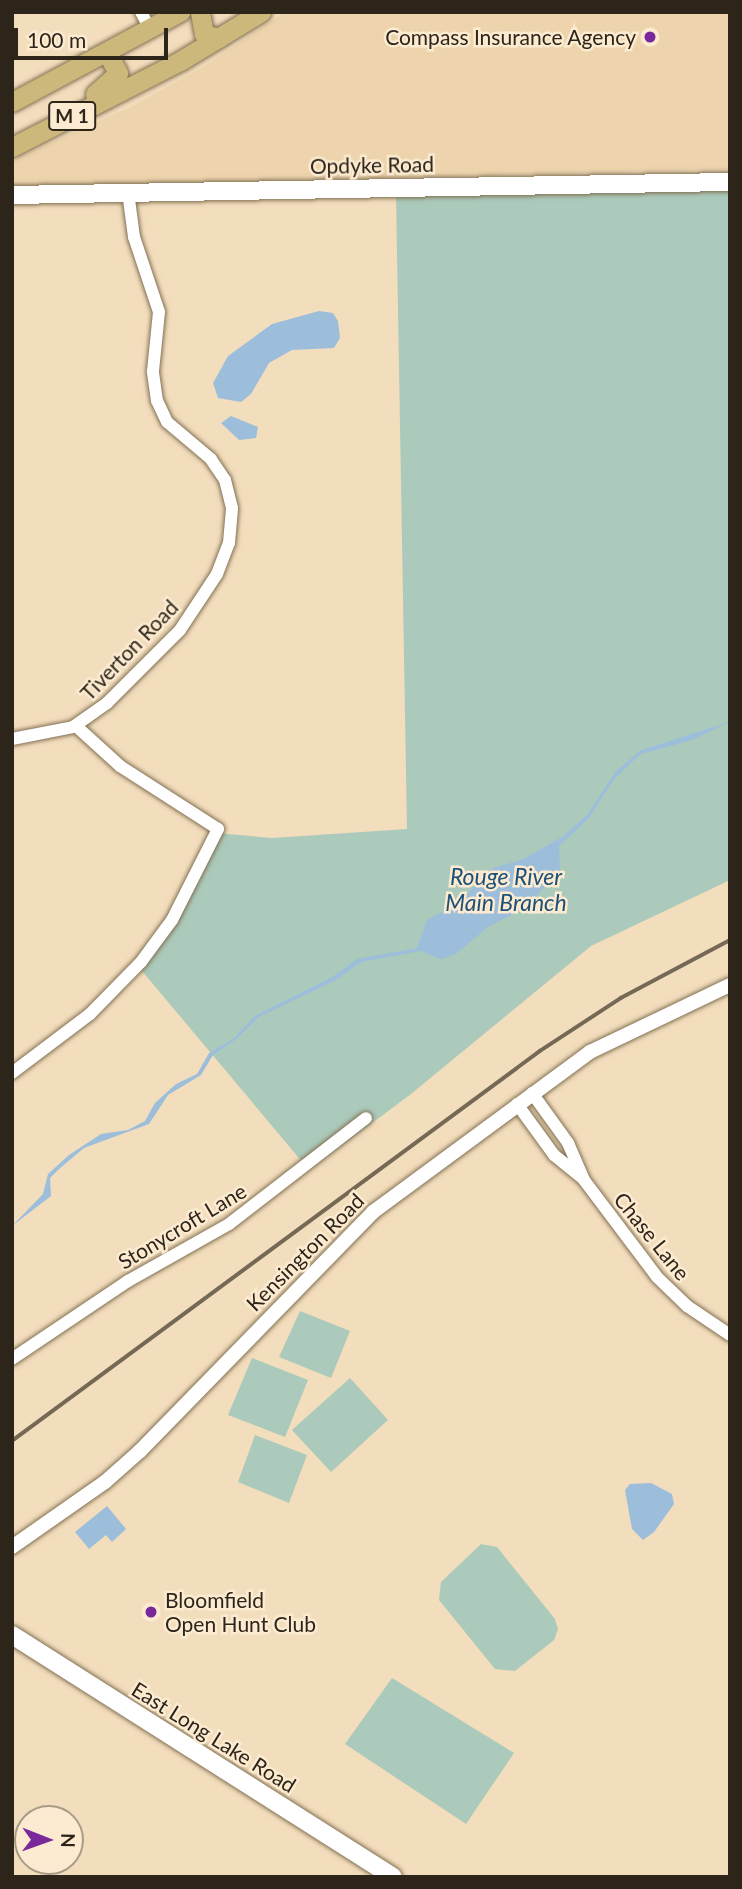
<!DOCTYPE html>
<html>
<head>
<meta charset="utf-8">
<style>
  body { margin:0 }
  #map { position:relative; width:742px; height:1889px; overflow:hidden; background:#f2ddbd; font-family:Lato,sans-serif }
  div>[style] { position:absolute }
  .built>* { inset:0; background:#edd4ad }
  .green>* { inset:0; background:#abcabb }
  .water>* { inset:0; background:#9dbedb }
  .roads { filter:drop-shadow(0 0 2px #837153) drop-shadow(0 0 2px #837153) }
  .minor>* { height:12px; margin:-6px; padding:0 6px; transform-origin:6px; border-radius:6px; background:#fff }
  .tertiary>* { height:14px; margin:-7px; padding:0 7px; transform-origin:7px; border-radius:7px; background:#fff }
  .secondary>* { height:18px; margin:-9px; padding:0 9px; transform-origin:9px; border-radius:9px; background:#fff }
  .primary>* { height:19px; margin:-9.5px; padding:0 9.5px; transform-origin:9.5px; border-radius:9.5px; background:#cdb87c }
  .rail>* { height:3.5px; margin:-1.75px; padding:0 1.75px; transform-origin:1.75px; border-radius:1.75px; background:#756955 }
  .dots>* { width:19px; height:19px; translate:-50% -50%; box-sizing:border-box; border:4px solid #fcebd1; border-radius:50% }
  span { translate:-50% -50%; white-space:nowrap; text-align:center; line-height:1.15; -webkit-text-stroke:5px #fcebd1; paint-order:stroke }
  .shield-label span { padding:2px 5px; background:#fcebd1; border:2px solid; border-radius:5px; -webkit-text-stroke-width:0 }
  .shield-label { font-size:19px; color:#2d2519; font-weight:700 }
  .poi-label { font-size:21px; color:#2d2519 }
  .right { translate:-100% -50%; text-align:right }
  .left { translate:0 -50%; text-align:left }
  .street-label { font-size:21px; color:#2d2519 }
  .water-label { font-size:23px; color:#1d5178; font-style:italic }
  .frame { position:absolute; inset:0; border:14px solid #2d2519; pointer-events:none }
  .north { position:absolute; left:14px; top:1805px; width:70px; height:70px; box-sizing:border-box; background:#fcebd1; border:2px solid #a99c87; border-radius:50%; rotate:91deg; font-size:19px; font-weight:700; line-height:28px; text-align:center; color:#2d2519 }
  .north::after { content:''; display:block; margin:auto; width:24px; height:32px; background:#79299a; clip-path:polygon(50% 0,100% 100%,50% 72%,0 100%) }
  .scale { position:absolute; left:14px; top:28px; width:154px; height:32px; box-sizing:border-box; border:4px solid #2d2519; border-top:0; padding-left:9px; font-size:21px; line-height:24px; white-space:nowrap; color:#2d2519; -webkit-text-stroke:5px #fcebd1; paint-order:stroke }
</style>
</head>
<body>
<div id="map">
  <div class="built">
    <i style="clip-path:polygon(284px 12px,730px 12px,730px 169px,12px 187px,12px 160px,131px 107px,205px 66px)"></i>
  </div>
  <div class="green">
    <i style="clip-path:polygon(730px 189px,730px 880px,591px 946px,411px 1094px,309px 1170px,137px 965px,216px 833px,272px 838px,407px 829px,396px 195px)"></i>
    <i style="clip-path:polygon(300px 1311px,350px 1331px,331px 1378px,279px 1357px)"></i>
    <i style="clip-path:polygon(252px 1358px,308px 1380px,285px 1437px,228px 1415px)"></i>
    <i style="clip-path:polygon(350px 1378px,388px 1420px,331px 1472px,292px 1430px)"></i>
    <i style="clip-path:polygon(255px 1435px,307px 1455px,289px 1503px,238px 1482px)"></i>
    <i style="clip-path:polygon(481px 1544px,497px 1547px,555px 1619px,558px 1629px,554px 1640px,515px 1671px,495px 1669px,439px 1600px,441px 1582px)"></i>
    <i style="clip-path:polygon(392px 1678px,514px 1753px,466px 1824px,345px 1744px)"></i>
  </div>
  <div class="water">
    <i style="clip-path:polygon(319px 311px,333px 313px,338px 321px,340px 338px,334px 348px,292px 350px,269px 363px,251px 394px,241px 402px,218px 398px,213px 383px,228px 356px,272px 324px)"></i>
    <i style="clip-path:polygon(231px 416px,258px 427px,256px 438px,239px 440px,221px 423px)"></i>
    <i style="clip-path:polygon(730px 722px,692px 740px,641px 754px,614px 779px,589px 818px,559px 846px,560px 870px,526px 907px,488px 927px,456px 954px,441px 959px,420px 951px,361px 962px,336px 980px,259px 1017px,235px 1040px,213px 1055px,201px 1075px,168px 1095px,149px 1124px,84px 1148px,59px 1169px,50px 1178px,51px 1196px,12px 1226px,43px 1194px,48px 1174px,69px 1155px,101px 1134px,128px 1130px,145px 1121px,155px 1103px,176px 1084px,197px 1074px,209px 1053px,233px 1039px,255px 1016px,332px 977px,357px 959px,417px 948px,427px 920px,457px 904px,493px 868px,521px 860px,562px 837px,587px 815px,615px 772px,641px 750px)"></i>
    <i style="clip-path:polygon(651px 1483px,672px 1494px,674px 1504px,654px 1532px,643px 1540px,632px 1529px,625px 1490px,630px 1484px)"></i>
    <i style="clip-path:polygon(107px 1506px,126px 1529px,112px 1542px,106px 1535px,89px 1549px,75px 1532px)"></i>
  </div>
  <div class="roads">
    <div class="minor">
      <i style="left:141px;top:12px;width:19px;rotate:62deg"></i>
      <i style="left:12px;top:739px;width:62px;rotate:-11.1deg"></i>
      <i style="left:73px;top:727px;width:42px;rotate:-35.2deg"></i>
      <i style="left:107px;top:703px;width:103px;rotate:-45deg"></i>
      <i style="left:180px;top:630px;width:67px;rotate:-56.5deg"></i>
      <i style="left:217px;top:574px;width:33px;rotate:-69deg"></i>
      <i style="left:229px;top:543px;width:35px;rotate:-85deg"></i>
      <i style="left:232px;top:508px;width:29px;rotate:-104deg"></i>
      <i style="left:225px;top:480px;width:25px;rotate:-124deg"></i>
      <i style="left:211px;top:459px;width:57px;rotate:-139.9deg"></i>
      <i style="left:167px;top:422px;width:23px;rotate:-115deg"></i>
      <i style="left:157px;top:401px;width:30px;rotate:-98deg"></i>
      <i style="left:153px;top:371px;width:59px;rotate:-84.2deg"></i>
      <i style="left:159px;top:312px;width:79px;rotate:-108.4deg"></i>
      <i style="left:134px;top:237px;width:45px;rotate:-97.6deg"></i>
      <i style="left:12px;top:1073px;width:98px;rotate:-37.1deg"></i>
      <i style="left:90px;top:1014px;width:73px;rotate:-45.6deg"></i>
      <i style="left:141px;top:962px;width:52px;rotate:-53.6deg"></i>
      <i style="left:172px;top:920px;width:102px;rotate:-63.2deg"></i>
      <i style="left:218px;top:829px;width:117px;rotate:-147.3deg"></i>
      <i style="left:120px;top:766px;width:59px;rotate:-137.7deg"></i>
      <i style="left:532px;top:1093px;width:62px;rotate:54.2deg"></i>
      <i style="left:568px;top:1143px;width:40px;rotate:66.6deg"></i>
      <i style="left:584px;top:1180px;width:121px;rotate:53deg"></i>
      <i style="left:657px;top:1277px;width:42px;rotate:44deg"></i>
      <i style="left:687px;top:1306px;width:52px;rotate:34deg"></i>
      <i style="left:517px;top:1104px;width:63px;rotate:54deg"></i>
      <i style="left:554px;top:1155px;width:35px;rotate:39deg"></i>
      <i style="left:12px;top:1359px;width:140px;rotate:-33.9deg"></i>
      <i style="left:128px;top:1281px;width:116px;rotate:-29.4deg"></i>
      <i style="left:229px;top:1224px;width:173px;rotate:-37.7deg"></i>
    </div>
    <div class="tertiary">
      <i style="left:12px;top:1547px;width:113px;rotate:-35deg"></i>
      <i style="left:105px;top:1482px;width:47px;rotate:-41.5deg"></i>
      <i style="left:140px;top:1451px;width:334px;rotate:-45.7deg"></i>
      <i style="left:373px;top:1212px;width:270px;rotate:-36.4deg"></i>
      <i style="left:590px;top:1052px;width:155px;rotate:-25.6deg"></i>
    </div>
    <div class="secondary">
      <i style="left:12px;top:195px;width:718px;rotate:-1.04deg"></i>
      <i style="left:12px;top:1635px;width:451px;rotate:32.4deg"></i>
    </div>
    <div class="primary">
      <i style="left:200px;top:12px;width:22px;rotate:80deg"></i>
      <i style="left:204px;top:34px;width:15px;rotate:16deg"></i>
      <i style="left:95px;top:94px;width:31px;rotate:-42deg"></i>
      <i style="left:118px;top:73px;width:21px;rotate:-118deg"></i>
      <i style="left:12px;top:102px;width:191px;rotate:-28.2deg"></i>
      <i style="left:12px;top:147px;width:189px;rotate:-27.1deg"></i>
      <i style="left:180px;top:61px;width:95px;rotate:-31.2deg"></i>
    </div>
  </div>
  <div class="rail">
    <i style="left:12px;top:1441px;width:656px;rotate:-36.45deg"></i>
    <i style="left:540px;top:1051px;width:97px;rotate:-33.2deg"></i>
    <i style="left:621px;top:998px;width:123px;rotate:-28deg"></i>
  </div>
  <div class="dots">
    <i style="left:650px;top:37px;background:#79299a"></i>
    <i style="left:151px;top:1612px;background:#79299a"></i>
  </div>
  <div class="shield-label">
    <span style="left:72px;top:116px">M 1</span>
  </div>
  <div class="poi-label">
    <span class="right" style="left:636px;top:37px">Compass Insurance Agency</span>
    <span class="left" style="left:165px;top:1612px">Bloomfield<br>Open Hunt Club</span>
  </div>
  <div class="street-label">
    <span style="left:372px;top:165px;rotate:-1deg">Opdyke Road</span>
    <span style="left:129px;top:650px;rotate:-46deg">Tiverton Road</span>
    <span style="left:182px;top:1226px;rotate:-31deg">Stonycroft Lane</span>
    <span style="left:652px;top:1236px;rotate:51deg">Chase Lane</span>
    <span style="left:305px;top:1252px;rotate:-45deg">Kensington Road</span>
    <span style="left:214px;top:1737px;rotate:32deg">East Long Lake Road</span>
  </div>
  <div class="water-label">
    <span style="left:506px;top:889px">Rouge River<br>Main Branch</span>
  </div>
  <div class="frame"></div>
  <div class="north">N</div>
  <div class="scale">100 m</div>
</div>
</body>
</html>
